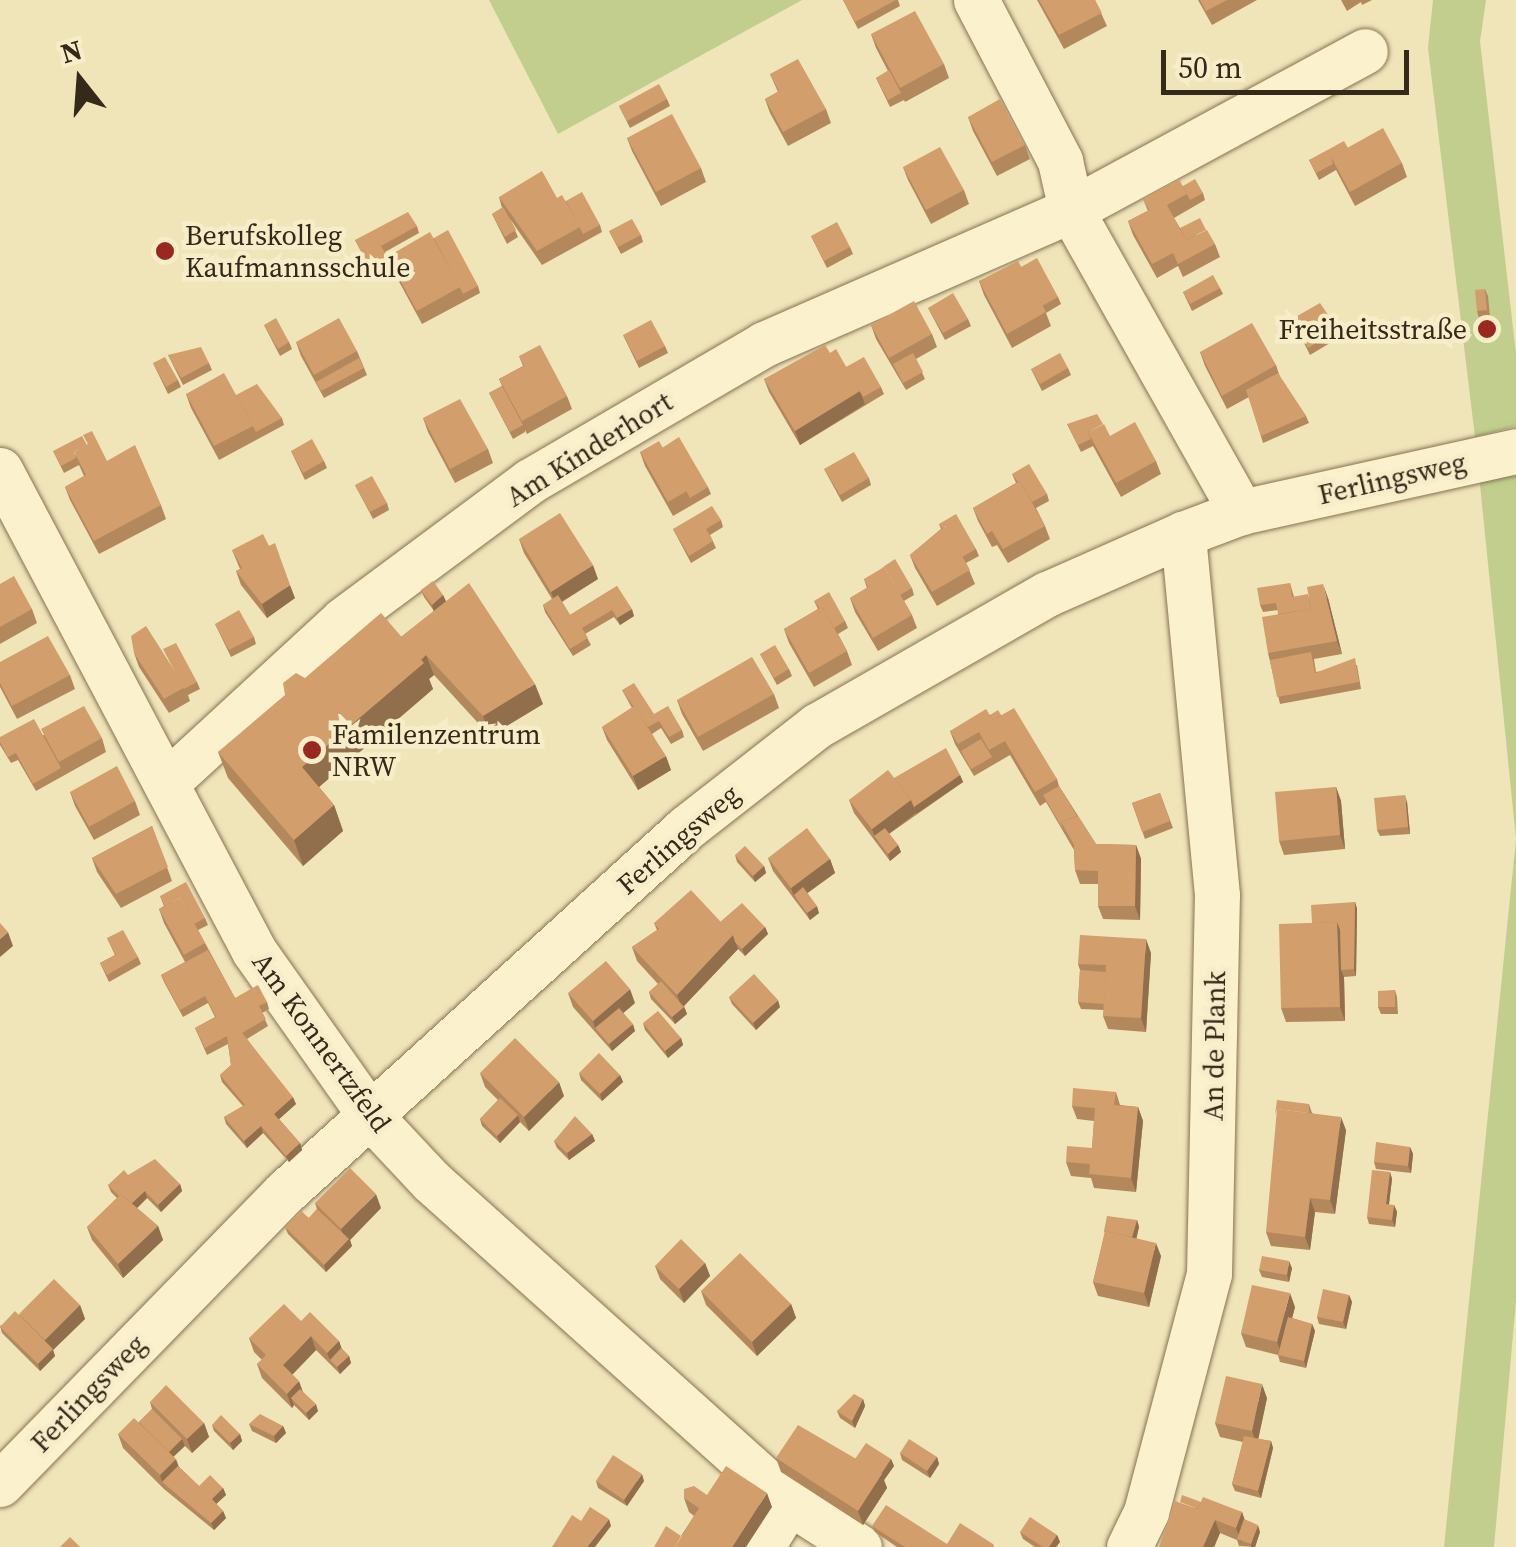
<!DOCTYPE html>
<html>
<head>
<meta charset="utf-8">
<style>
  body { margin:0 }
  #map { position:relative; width:1516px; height:1547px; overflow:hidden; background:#f0e4b9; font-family:"Source Serif 4",serif }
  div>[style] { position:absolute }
  .green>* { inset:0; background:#c1ce8d }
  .roads { filter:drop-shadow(0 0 2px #877353) drop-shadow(0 0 2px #877353) }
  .minor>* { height:45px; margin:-22.5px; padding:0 22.5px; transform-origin:22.5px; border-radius:22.5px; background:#fbf1cc }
  .wall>* { inset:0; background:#b4885d }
  .shaded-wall>* { inset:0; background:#926f4c }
  .building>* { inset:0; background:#d19e6c }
  .dots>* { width:28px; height:28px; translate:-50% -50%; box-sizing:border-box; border:5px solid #f7edc9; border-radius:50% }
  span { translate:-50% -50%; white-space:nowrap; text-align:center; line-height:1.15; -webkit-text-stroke:9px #f7edc9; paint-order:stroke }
  .poi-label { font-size:28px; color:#352919 }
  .left { translate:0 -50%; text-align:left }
  .right { translate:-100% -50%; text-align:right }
  .street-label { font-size:28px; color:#352919 }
  .north { position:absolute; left:30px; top:30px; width:100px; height:100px; -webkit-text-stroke:8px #f7edc9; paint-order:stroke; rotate:343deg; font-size:28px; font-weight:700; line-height:40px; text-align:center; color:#352919 }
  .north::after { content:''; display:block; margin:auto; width:35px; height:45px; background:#352919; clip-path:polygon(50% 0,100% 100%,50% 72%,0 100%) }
  .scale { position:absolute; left:1161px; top:50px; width:248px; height:45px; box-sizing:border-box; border:5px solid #352919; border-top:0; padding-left:12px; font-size:30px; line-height:35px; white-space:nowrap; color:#352919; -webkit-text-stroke:8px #f7edc9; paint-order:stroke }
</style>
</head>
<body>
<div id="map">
  <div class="green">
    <i style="clip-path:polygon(489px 0,802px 0,558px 134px)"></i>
    <i style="clip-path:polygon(1433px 0,1486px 0,1480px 41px,1516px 354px,1516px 426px,1475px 437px,1428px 48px)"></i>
    <i style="clip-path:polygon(1516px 466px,1516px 1301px,1494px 1547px,1444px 1547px,1516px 839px,1479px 475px)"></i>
  </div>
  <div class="roads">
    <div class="minor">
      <i style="left:976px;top:0;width:182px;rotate:62.4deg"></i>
      <i style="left:1060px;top:161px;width:50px;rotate:77.3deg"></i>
      <i style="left:1071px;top:210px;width:347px;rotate:60.6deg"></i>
      <i style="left:0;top:470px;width:544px;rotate:62.16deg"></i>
      <i style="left:254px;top:951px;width:204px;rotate:54.8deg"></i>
      <i style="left:372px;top:1118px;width:86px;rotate:46.9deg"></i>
      <i style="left:431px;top:1181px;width:481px;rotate:41.9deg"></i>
      <i style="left:166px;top:783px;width:241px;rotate:-42.6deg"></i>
      <i style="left:343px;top:620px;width:233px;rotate:-36.6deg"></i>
      <i style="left:530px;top:481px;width:271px;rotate:-30.3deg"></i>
      <i style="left:764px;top:344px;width:335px;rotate:-23.6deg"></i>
      <i style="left:1071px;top:210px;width:334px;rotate:-28.4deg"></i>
      <i style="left:0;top:1484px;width:408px;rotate:-45.7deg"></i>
      <i style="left:285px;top:1192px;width:542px;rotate:-42.23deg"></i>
      <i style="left:686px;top:828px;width:167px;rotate:-38deg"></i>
      <i style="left:818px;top:725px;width:264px;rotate:-29.8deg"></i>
      <i style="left:1047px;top:594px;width:149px;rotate:-23.8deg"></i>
      <i style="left:1183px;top:534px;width:62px;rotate:-20.8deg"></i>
      <i style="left:1241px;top:512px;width:282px;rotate:-12.5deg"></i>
      <i style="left:761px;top:1547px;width:53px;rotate:-58.1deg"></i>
      <i style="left:789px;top:1502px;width:83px;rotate:32.7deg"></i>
      <i style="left:1129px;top:1547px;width:39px;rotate:-64deg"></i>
      <i style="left:1146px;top:1512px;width:246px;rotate:-75.2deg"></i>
      <i style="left:1209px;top:1274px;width:379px;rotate:-88.8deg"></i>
      <i style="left:1217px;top:895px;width:363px;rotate:-95.4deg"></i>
    </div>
  </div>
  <div class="wall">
    <i style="clip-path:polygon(843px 0,898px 0,900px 6px,858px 29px)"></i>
    <i style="clip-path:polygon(1037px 0,1095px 0,1107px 26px,1064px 49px)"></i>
    <i style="clip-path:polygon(1198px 0,1257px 0,1212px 25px)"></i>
    <i style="clip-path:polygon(1341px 0,1372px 0,1362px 5px,1361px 2px,1347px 11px)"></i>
    <i style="clip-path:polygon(871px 34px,944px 64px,949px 78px,905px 102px,904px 100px,890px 107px,876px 78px,888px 71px,876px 48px)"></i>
    <i style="clip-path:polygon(770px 74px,826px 109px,831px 123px,788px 146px,770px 113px,765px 99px,778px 92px)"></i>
    <i style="clip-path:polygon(667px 99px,670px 106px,630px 128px,619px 106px)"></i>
    <i style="clip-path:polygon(968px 117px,1025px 145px,1030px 159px,997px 176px,973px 131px)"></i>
    <i style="clip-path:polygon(627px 138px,701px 168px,706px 182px,661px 206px,632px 151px)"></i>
    <i style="clip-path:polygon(1348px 148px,1402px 163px,1407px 177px,1355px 206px,1336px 170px,1319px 180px,1309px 160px)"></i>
    <i style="clip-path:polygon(903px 167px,964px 190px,969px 204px,931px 224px,908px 180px)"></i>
    <i style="clip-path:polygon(1183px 186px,1203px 193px,1205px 200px,1174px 218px,1180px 228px,1215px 244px,1220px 257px,1183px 277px,1178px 266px,1157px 278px,1133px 235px,1128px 221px,1148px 211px,1143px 199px)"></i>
    <i style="clip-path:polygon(499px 197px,557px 198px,566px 201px,600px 225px,602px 232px,542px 265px,510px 219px,518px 237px,507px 244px,492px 214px,502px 208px)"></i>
    <i style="clip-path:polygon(417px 226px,419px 233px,385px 252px,387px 256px,434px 238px,478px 286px,480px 293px,422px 324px,390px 265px,373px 274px,355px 240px)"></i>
    <i style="clip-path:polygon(609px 231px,641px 235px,643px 242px,621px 254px)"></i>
    <i style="clip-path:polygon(811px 236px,850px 247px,853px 254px,827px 268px)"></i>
    <i style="clip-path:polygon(1021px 267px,1058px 297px,1061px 304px,1046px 313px,1051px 326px,1012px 348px,984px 295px,979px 281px)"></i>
    <i style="clip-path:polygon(1220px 288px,1223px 294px,1192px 311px,1183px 292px)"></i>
    <i style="clip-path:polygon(1485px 289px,1488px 296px,1490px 317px,1479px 318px,1477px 311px)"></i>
    <i style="clip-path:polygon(928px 308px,968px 319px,971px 326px,945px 340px)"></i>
    <i style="clip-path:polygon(1292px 319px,1338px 330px,1340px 337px,1310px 355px)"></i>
    <i style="clip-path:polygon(264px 325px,289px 342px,292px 349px,280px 356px)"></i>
    <i style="clip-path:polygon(871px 325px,932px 334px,937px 347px,916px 359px,925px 379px,906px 390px,876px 339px)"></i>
    <i style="clip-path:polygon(623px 335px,665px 346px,668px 353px,639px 368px)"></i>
    <i style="clip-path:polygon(296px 342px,357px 351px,367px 375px,324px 398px,301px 356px)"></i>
    <i style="clip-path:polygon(1200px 352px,1276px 365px,1280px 377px,1306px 416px,1309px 423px,1263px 443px,1249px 397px,1227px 409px,1205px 366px)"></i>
    <i style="clip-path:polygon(830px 353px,846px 367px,881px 387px,884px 394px,800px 445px,769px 392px,764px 379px)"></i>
    <i style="clip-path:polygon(168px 355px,209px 363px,212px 370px,183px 385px)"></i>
    <i style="clip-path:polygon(519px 356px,567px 396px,572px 409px,527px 434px,525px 430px,525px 432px,513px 439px,489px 393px,502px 386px,499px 379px,523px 366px)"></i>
    <i style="clip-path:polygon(153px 363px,178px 380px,181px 387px,168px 394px)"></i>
    <i style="clip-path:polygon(1068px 368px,1071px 375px,1042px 391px,1031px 369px)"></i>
    <i style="clip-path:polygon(186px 394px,236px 395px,282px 418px,284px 425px,219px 460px,191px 408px)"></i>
    <i style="clip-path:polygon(423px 418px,488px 449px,493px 463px,455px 483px,428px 432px)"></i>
    <i style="clip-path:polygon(1067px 424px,1110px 436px,1156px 461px,1161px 474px,1121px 497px,1093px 446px,1081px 452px)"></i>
    <i style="clip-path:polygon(662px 448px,708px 487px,711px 494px,673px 516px,645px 466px,640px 452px)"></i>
    <i style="clip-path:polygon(53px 451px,107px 461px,161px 505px,166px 519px,99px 554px,70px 500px,65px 487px,84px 476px,79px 465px,64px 473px)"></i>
    <i style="clip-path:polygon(291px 451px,324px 461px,327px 468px,305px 480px)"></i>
    <i style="clip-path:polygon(824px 469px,869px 478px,871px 485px,842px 502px)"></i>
    <i style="clip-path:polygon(1012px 474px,1047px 494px,1049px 501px,1036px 508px,1045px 526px,1050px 539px,1008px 563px,997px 545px,992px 547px,978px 521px,973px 508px,1016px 483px)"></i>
    <i style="clip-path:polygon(355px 485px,387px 503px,389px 510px,373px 519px)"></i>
    <i style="clip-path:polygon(721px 520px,723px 527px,710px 535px,716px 548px,691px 563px,673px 529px)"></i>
    <i style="clip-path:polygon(939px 524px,976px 549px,979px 556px,966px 563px,975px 584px,937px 606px,915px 568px,910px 555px,941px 529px)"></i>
    <i style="clip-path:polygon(519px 539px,598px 579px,562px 602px,570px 615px,617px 586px,634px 616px,620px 625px,614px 617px,585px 634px,591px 645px,573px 656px,545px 612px,543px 605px,552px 599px,524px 553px)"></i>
    <i style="clip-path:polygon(232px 550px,295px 598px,267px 618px,241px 585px,236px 571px,240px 569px)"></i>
    <i style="clip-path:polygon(864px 579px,912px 588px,914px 595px,904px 601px,912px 615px,917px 628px,878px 651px,855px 612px,850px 598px,867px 588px)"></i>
    <i style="clip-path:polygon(1290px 583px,1294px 597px,1328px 598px,1342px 654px,1314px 659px,1316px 672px,1357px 665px,1361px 689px,1280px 704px,1268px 653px,1278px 614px,1278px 610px,1263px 612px,1260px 605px)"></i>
    <i style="clip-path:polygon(0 584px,32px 609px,37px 623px,0 644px)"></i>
    <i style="clip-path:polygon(421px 590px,443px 595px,446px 601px,543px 704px,490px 736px,434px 675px,429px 679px,433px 689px,319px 787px,334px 805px,343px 831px,303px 866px,228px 778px,218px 752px,401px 637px,434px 611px,424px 597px)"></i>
    <i style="clip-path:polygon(814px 601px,845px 621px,848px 628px,838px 634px,847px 651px,852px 665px,814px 687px,789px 643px,784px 629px,818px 609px)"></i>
    <i style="clip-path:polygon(215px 624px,254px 637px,256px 644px,231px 657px)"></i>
    <i style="clip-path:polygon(134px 653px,197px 682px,200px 689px,188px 695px,190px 701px,169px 713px,139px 667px)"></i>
    <i style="clip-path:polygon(760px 654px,789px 669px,792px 676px,777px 685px)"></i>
    <i style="clip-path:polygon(0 662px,70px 675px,75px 689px,17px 719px,0 687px)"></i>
    <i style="clip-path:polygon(622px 690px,654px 714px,682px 730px,684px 737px,671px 744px,661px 728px,652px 734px,671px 770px,638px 790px,607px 740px,602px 727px,632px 708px)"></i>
    <i style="clip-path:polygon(774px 694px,779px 708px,703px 751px,682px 714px,677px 700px)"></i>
    <i style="clip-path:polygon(990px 715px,1001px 715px,1057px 779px,1059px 786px,1096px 844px,1136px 845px,1141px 859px,1140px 920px,1103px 919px,1098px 906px,1098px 884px,1080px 884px,1075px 870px,1074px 850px,1046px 802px,1040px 806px,1010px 755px,974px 776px,955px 744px,950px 731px)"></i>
    <i style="clip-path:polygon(43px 735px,102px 738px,106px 752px,36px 791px,18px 760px,11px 763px,0 745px,0 737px)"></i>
    <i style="clip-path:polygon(960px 775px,963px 782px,889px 834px,898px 845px,901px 852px,890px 861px,854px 813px,849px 800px,894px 778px)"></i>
    <i style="clip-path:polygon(1336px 787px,1341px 801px,1345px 849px,1284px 855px,1279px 841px)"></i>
    <i style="clip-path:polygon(70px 792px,135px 801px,140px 815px,94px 840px,75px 806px)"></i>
    <i style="clip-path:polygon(1160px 793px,1173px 828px,1145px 839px,1132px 803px)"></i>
    <i style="clip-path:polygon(1407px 802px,1410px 834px,1380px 836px,1377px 830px)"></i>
    <i style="clip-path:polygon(152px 826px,172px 881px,121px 908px,97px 872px,92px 858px)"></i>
    <i style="clip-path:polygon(735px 855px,764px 866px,766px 873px,755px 882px,737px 862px)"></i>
    <i style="clip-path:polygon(768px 858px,830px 859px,835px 873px,807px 893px,819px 913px,810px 920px,773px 871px)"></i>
    <i style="clip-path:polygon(160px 896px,205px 918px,208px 925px,198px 930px,235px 998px,267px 1002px,269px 1009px,262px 1013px,268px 1026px,247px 1039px,296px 1104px,279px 1119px,300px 1143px,302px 1150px,289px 1162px,263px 1133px,247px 1148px,226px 1124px,224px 1117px,243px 1106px,222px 1082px,220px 1075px,231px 1065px,228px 1044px,207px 1055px,195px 1028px,215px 1017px,208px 1003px,183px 1017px,164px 982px,161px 975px,185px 962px,164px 923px,159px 909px,164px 906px)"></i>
    <i style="clip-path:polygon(1355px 902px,1357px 909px,1356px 976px,1344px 977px,1345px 1021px,1286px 1022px,1281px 1008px,1312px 923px)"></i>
    <i style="clip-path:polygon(720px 922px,765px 927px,768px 934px,745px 956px,738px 949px,684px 1006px,687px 1014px,675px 1024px,651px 999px,649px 992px,658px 984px,637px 961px,632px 947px,657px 930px,654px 923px)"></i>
    <i style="clip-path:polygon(107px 938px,138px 957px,141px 964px,109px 982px,100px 963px,115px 955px)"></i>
    <i style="clip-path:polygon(1151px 953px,1146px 1032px,1108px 1029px,1103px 1016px,1104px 1010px,1081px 1009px,1078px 1002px,1080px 970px,1078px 964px)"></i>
    <i style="clip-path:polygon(1395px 990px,1397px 997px,1398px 1014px,1381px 1014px,1378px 1007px)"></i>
    <i style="clip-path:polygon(568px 993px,635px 1003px,623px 1013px,635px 1031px,612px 1051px,573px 1007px)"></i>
    <i style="clip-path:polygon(729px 997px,780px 1007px,756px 1030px,732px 1004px)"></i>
    <i style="clip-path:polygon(643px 1023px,681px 1038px,683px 1045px,668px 1058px,645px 1030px)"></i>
    <i style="clip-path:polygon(480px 1073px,564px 1096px,529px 1131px,520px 1122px,500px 1143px,482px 1126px,480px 1119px,498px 1100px,485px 1087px)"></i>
    <i style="clip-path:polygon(579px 1073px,620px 1075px,623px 1082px,602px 1101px,581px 1080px)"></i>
    <i style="clip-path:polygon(1116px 1092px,1120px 1105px,1138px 1107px,1143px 1121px,1136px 1192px,1094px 1188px,1091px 1178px,1071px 1176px,1066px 1162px,1092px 1148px,1094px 1121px,1077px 1119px,1072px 1106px)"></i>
    <i style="clip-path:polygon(1309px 1104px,1312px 1113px,1346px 1130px,1335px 1214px,1315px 1212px,1310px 1250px,1271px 1246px,1266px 1232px)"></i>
    <i style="clip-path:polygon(592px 1134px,595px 1141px,569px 1160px,557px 1148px,554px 1141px)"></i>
    <i style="clip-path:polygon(1410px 1147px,1413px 1154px,1411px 1173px,1376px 1169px,1374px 1162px)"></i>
    <i style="clip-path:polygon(1390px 1172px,1392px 1179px,1389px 1205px,1394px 1205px,1397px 1212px,1395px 1227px,1369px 1224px,1367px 1217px)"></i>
    <i style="clip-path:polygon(128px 1175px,180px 1184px,182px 1191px,161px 1212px,147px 1198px,137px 1208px,158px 1226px,163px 1240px,123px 1278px,92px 1240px,87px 1227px,117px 1198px,111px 1192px,108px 1185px)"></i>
    <i style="clip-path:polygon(315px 1203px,381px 1208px,350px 1240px,352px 1246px,326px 1272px,288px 1234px,285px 1227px,309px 1218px,317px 1209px)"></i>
    <i style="clip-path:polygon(1137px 1220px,1139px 1227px,1136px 1238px,1161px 1256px,1149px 1307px,1098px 1296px,1093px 1282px,1105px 1233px,1104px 1231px)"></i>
    <i style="clip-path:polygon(705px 1263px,710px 1276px,684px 1303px,660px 1279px,655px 1266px)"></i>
    <i style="clip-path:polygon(1292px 1268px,1289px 1282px,1262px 1277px,1259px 1270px)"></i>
    <i style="clip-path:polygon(701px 1291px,791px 1304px,796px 1318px,757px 1356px,706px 1305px)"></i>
    <i style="clip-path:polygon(1349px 1295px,1352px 1302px,1346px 1329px,1319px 1324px,1317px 1317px)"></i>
    <i style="clip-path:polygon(80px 1305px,85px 1319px,53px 1350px,55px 1356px,40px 1371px,2px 1333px,0 1326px,19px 1315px)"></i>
    <i style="clip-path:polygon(1295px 1307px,1292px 1318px,1312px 1324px,1315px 1331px,1306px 1368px,1280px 1362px,1278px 1355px,1246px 1347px,1241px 1333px)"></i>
    <i style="clip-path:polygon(301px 1321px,339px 1341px,341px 1348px,349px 1356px,351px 1363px,340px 1374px,316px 1350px,292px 1375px,302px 1391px,318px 1411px,309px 1420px,294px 1405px,292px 1408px,262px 1378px,257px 1364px,262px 1360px,254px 1352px,249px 1338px)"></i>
    <i style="clip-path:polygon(1267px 1398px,1258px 1439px,1271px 1441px,1273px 1448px,1261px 1498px,1235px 1491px,1232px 1484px,1243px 1442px,1220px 1437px,1215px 1423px)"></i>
    <i style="clip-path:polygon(863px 1399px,865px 1406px,855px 1428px,840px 1418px,837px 1411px)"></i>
    <i style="clip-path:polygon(150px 1402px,204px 1423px,209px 1437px,192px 1453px,184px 1445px,173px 1457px,178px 1466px,199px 1486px,223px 1488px,226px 1495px,216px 1504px,223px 1511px,226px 1518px,214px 1530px,164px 1489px,123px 1448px,118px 1434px,139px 1422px,152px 1409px)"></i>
    <i style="clip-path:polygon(249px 1424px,283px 1426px,286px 1433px,276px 1443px,252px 1431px)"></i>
    <i style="clip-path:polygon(212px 1425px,240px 1434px,242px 1441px,233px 1450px,214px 1431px)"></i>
    <i style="clip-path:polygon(900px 1453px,937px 1457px,939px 1464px,930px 1478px,902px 1460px)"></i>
    <i style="clip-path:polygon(776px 1458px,891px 1459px,894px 1466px,884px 1480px,887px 1488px,863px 1525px,781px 1472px)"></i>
    <i style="clip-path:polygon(596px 1481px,644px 1481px,627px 1506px,598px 1488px)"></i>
    <i style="clip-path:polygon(707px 1495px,772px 1507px,681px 1536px,694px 1516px,689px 1512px,684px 1498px)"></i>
    <i style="clip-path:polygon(1201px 1502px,1242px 1512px,1244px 1519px,1260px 1532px,1255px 1547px,1239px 1546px,1237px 1540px,1220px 1533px,1214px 1547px,1159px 1547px)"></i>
    <i style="clip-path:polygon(872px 1526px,947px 1544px,993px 1544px,994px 1547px,897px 1547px,875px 1532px)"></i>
    <i style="clip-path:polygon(1020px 1532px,1057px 1535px,1060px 1542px,1056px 1547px,1035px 1547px,1023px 1539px)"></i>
  </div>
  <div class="shaded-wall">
    <i style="clip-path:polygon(860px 391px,865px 404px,800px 445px,795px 431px)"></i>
    <i style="clip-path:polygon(593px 565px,598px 579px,556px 605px,551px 592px)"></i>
    <i style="clip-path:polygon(1323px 584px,1328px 598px,1342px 654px,1337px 641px)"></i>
    <i style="clip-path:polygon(290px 585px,295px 598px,267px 618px,262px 604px)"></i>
    <i style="clip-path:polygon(443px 595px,446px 602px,434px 612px,432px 605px)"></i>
    <i style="clip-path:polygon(632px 609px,634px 616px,620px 625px,617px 618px)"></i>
    <i style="clip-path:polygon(426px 655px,434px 675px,429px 679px,433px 689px,312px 793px,302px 767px)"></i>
    <i style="clip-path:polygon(535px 684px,543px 704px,490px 736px,483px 716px)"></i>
    <i style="clip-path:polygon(666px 756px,671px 770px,638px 790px,633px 776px)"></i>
    <i style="clip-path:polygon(960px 775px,963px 782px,916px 814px,914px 807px)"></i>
    <i style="clip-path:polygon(1336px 787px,1341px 801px,1345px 849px,1340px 835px)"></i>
    <i style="clip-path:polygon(1405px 795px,1407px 802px,1410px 834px,1408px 827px)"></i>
    <i style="clip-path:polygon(911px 800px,916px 813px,878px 842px,874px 836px,877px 843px,872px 829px)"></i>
    <i style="clip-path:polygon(334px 805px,343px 831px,303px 866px,294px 840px)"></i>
    <i style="clip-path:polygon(898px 845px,901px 852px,890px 861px,888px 854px)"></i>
    <i style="clip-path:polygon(1136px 845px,1141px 859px,1140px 920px,1135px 906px)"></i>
    <i style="clip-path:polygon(830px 859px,835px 873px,798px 900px,794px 895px,796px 902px,791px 888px)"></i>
    <i style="clip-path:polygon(764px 866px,766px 873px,755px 882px,753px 876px)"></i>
    <i style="clip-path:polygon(1355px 902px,1357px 909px,1356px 976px,1354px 969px)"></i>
    <i style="clip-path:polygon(817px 906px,819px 913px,810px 920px,807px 913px)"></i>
    <i style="clip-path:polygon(1337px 922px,1342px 936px,1341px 970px,1344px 977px,1345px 1021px,1340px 1007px)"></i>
    <i style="clip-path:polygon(765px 927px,768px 934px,745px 956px,742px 949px)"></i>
    <i style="clip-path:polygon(8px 932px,13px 946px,0 957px,0 939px)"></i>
    <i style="clip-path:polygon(733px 935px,738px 949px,682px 1008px,677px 995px)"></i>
    <i style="clip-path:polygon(1146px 939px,1151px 953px,1146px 1032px,1141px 1018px)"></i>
    <i style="clip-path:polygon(630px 989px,635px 1003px,600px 1033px,595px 1028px,593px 1021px)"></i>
    <i style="clip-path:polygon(778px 1000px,780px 1007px,756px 1030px,753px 1023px)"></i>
    <i style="clip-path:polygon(684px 1007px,687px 1014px,675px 1024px,672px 1017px)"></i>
    <i style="clip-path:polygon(633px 1024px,635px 1031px,612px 1051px,609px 1044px)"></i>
    <i style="clip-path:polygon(681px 1038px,683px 1045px,668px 1058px,665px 1051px)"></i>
    <i style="clip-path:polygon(620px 1075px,623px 1082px,602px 1101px,600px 1094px)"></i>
    <i style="clip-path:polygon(559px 1082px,564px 1096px,529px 1131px,524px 1117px)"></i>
    <i style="clip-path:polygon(293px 1097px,296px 1104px,277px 1121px,274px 1114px)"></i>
    <i style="clip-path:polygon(1138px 1107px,1143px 1121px,1136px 1192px,1131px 1178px)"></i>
    <i style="clip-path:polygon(518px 1115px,520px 1122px,500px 1143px,497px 1136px)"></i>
    <i style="clip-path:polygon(1341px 1117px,1346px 1130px,1335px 1214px,1330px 1200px)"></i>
    <i style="clip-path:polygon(261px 1126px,263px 1133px,247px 1148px,244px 1141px)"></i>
    <i style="clip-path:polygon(592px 1134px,595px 1141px,569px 1160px,567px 1153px)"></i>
    <i style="clip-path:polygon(300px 1143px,302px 1150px,289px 1162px,286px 1156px)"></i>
    <i style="clip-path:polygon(1410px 1147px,1413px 1154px,1411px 1173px,1408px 1166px)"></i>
    <i style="clip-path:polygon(1390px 1172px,1392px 1179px,1388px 1211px,1386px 1204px)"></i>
    <i style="clip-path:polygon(180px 1184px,182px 1191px,161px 1212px,158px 1205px)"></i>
    <i style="clip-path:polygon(145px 1191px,147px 1198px,132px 1213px,129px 1206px)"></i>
    <i style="clip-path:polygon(376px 1194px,381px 1208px,350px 1240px,352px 1246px,326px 1272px,324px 1265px,346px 1242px,341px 1229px)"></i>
    <i style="clip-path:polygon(1310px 1198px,1315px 1212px,1310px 1250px,1305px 1237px)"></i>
    <i style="clip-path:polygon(1394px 1205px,1397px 1212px,1395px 1227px,1392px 1220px)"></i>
    <i style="clip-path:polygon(1137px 1220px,1139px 1227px,1135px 1245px,1132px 1238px)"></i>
    <i style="clip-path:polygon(158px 1226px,163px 1240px,123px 1278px,118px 1264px)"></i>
    <i style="clip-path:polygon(1156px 1243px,1161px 1256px,1149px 1307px,1144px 1293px)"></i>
    <i style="clip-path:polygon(1289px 1261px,1292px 1268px,1289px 1282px,1287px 1275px)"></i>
    <i style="clip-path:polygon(705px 1263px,710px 1276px,684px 1303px,679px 1289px)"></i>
    <i style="clip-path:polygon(1290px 1293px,1295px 1307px,1282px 1356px,1277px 1342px)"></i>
    <i style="clip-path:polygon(1349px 1295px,1352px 1302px,1346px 1329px,1343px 1322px)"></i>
    <i style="clip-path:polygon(791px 1304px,796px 1318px,757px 1356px,752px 1342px)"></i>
    <i style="clip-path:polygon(80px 1305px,85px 1319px,53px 1350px,55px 1356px,40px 1371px,38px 1364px,45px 1340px)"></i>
    <i style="clip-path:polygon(1312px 1324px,1315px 1331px,1306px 1368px,1304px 1361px)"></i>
    <i style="clip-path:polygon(311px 1336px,316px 1350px,288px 1379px,283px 1365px)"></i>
    <i style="clip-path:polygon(339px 1341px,344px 1355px,330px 1360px,327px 1353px)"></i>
    <i style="clip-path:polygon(349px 1356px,351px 1363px,340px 1374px,337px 1367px)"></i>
    <i style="clip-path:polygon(299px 1381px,304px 1395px,291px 1398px,294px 1405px,292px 1408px,287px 1394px)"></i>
    <i style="clip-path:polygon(1262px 1384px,1267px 1398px,1257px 1445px,1252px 1431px)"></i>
    <i style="clip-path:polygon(863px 1399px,865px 1406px,855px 1428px,852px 1421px)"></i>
    <i style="clip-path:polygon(316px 1404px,318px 1411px,309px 1420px,306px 1413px)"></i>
    <i style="clip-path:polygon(204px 1423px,209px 1437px,192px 1453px,187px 1439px)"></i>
    <i style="clip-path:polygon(283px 1426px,286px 1433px,276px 1443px,274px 1436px)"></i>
    <i style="clip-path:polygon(240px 1434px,242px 1441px,233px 1450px,230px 1443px)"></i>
    <i style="clip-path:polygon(182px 1439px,185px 1446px,169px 1461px,167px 1454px)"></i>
    <i style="clip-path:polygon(1271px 1441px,1273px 1448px,1261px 1498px,1258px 1491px)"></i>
    <i style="clip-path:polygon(937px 1457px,939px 1464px,930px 1478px,927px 1471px)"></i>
    <i style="clip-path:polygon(176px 1459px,181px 1473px,162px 1482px,160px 1475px)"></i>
    <i style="clip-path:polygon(891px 1459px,894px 1466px,884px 1480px,887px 1488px,863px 1525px,858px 1511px)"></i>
    <i style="clip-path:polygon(642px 1474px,644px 1481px,627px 1506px,624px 1500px)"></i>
    <i style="clip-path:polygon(223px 1488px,226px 1495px,214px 1506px,212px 1499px)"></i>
    <i style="clip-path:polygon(767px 1493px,772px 1507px,746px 1547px,732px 1547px)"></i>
    <i style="clip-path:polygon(223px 1511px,226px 1518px,214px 1530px,211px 1523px)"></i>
    <i style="clip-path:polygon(1242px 1512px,1247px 1526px,1241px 1542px,1236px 1528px)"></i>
    <i style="clip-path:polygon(609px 1519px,611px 1526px,595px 1547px,587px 1547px)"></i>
    <i style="clip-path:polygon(1215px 1520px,1220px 1533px,1214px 1547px,1203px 1547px)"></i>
    <i style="clip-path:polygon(1258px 1525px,1260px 1532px,1255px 1547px,1251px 1547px,1251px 1544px)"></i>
    <i style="clip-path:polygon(1057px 1535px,1060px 1542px,1056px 1547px,1049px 1547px)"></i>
  </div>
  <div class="building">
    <i style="clip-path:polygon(843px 0,896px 0,855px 22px)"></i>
    <i style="clip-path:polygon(1039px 0,1095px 0,1102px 13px,1059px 35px)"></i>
    <i style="clip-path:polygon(1200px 0,1227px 0,1206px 11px)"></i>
    <i style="clip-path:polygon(915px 11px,944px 64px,900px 88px,871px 34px)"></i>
    <i style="clip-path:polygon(798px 59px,826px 109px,783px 132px,765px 99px,779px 91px,770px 74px)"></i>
    <i style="clip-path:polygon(889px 70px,901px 93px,888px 100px,876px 78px)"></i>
    <i style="clip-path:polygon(659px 84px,667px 99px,627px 121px,619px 106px)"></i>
    <i style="clip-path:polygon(1000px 99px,1025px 145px,992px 162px,968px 117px)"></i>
    <i style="clip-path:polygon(672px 114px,701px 168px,656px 192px,627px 138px)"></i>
    <i style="clip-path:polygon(1383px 128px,1402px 163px,1350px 192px,1331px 157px)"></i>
    <i style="clip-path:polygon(1344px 141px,1348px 148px,1331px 157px,1333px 164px,1316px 173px,1309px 160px)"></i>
    <i style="clip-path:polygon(940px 147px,964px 190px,926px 210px,903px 167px)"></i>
    <i style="clip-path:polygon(542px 171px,557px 198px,562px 195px,580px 227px,537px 251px,499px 197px)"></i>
    <i style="clip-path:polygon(1179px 179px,1187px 194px,1167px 205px,1186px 240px,1207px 230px,1215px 244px,1178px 264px,1173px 253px,1152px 264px,1128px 221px,1149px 210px,1143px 199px)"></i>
    <i style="clip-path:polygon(1195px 179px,1203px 193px,1190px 200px,1183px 186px)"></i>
    <i style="clip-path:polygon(582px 192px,600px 225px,583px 234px,566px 201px)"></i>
    <i style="clip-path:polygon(503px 207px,516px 230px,505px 237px,492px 214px)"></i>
    <i style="clip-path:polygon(408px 212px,417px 226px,381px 246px,388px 258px,370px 268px,355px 240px)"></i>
    <i style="clip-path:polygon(1200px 218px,1206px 230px,1186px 240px,1180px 228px)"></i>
    <i style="clip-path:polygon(632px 219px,641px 235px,618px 247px,609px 231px)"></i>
    <i style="clip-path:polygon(837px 222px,850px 247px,824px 261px,811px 236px)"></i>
    <i style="clip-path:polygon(448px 230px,478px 286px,463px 294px,434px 238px)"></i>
    <i style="clip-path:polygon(430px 232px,460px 287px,417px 311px,387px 257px)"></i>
    <i style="clip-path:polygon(1037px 258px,1058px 297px,1042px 306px,1021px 267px)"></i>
    <i style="clip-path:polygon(1018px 261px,1046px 312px,1007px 334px,979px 281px)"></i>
    <i style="clip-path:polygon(1213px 275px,1220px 288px,1190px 304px,1183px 292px)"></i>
    <i style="clip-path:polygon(1485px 289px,1487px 310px,1477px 311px,1475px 290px)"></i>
    <i style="clip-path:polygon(953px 293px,968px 319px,943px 333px,928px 308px)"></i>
    <i style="clip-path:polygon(914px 301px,932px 334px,889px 358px,871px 325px)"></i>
    <i style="clip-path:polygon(1320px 303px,1338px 330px,1308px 348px,1292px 319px)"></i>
    <i style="clip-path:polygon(276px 318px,289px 342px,278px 349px,264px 325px)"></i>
    <i style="clip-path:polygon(339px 318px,357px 351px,314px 375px,296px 342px)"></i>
    <i style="clip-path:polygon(651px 320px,665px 346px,637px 361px,623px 335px)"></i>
    <i style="clip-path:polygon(1252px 323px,1276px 365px,1222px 396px,1200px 352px)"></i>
    <i style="clip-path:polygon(540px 345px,567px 396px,522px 421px,499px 379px,524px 366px,519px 356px)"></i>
    <i style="clip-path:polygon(825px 345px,830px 353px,836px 349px,860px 391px,795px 431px,764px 379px)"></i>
    <i style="clip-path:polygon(201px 347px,209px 363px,181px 378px,168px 355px)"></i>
    <i style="clip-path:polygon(913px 353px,923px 372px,903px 383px,893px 364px)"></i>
    <i style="clip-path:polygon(1060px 353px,1068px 368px,1040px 384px,1031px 369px)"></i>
    <i style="clip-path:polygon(165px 357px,178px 380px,166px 387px,153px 363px)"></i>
    <i style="clip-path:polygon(864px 357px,881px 387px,863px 397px,846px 367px)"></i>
    <i style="clip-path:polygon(359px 358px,364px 368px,321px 391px,316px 382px)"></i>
    <i style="clip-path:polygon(224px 373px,253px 426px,214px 446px,186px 394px)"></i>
    <i style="clip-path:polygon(1278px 373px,1306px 416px,1261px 436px,1246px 390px)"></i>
    <i style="clip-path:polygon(257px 384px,282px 418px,256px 432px,236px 395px)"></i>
    <i style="clip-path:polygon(502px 386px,523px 425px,510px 432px,489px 393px)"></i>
    <i style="clip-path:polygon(460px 399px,488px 449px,450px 469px,423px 418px)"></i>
    <i style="clip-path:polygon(1097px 414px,1103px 424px,1088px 432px,1091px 439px,1078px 445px,1067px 424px)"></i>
    <i style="clip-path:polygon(1135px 422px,1156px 461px,1116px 483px,1088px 432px,1104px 424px,1110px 436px)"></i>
    <i style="clip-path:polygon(92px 431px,107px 461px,135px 445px,161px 505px,94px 541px,65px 487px,86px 475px,74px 452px,88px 444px,83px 435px)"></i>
    <i style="clip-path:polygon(82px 436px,87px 445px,74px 452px,76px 458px,61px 466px,53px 451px)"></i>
    <i style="clip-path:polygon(679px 437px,708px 487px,690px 498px,662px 448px)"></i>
    <i style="clip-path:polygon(312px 439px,324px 461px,303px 473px,291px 451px)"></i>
    <i style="clip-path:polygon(659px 441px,687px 491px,668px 502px,640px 452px)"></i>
    <i style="clip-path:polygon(854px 452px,869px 478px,840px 495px,824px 469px)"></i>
    <i style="clip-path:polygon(1029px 464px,1047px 494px,1032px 502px,1020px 481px,1018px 482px,1012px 474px)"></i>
    <i style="clip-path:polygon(372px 476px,387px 503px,370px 512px,355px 485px)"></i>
    <i style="clip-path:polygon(1020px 481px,1045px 526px,1003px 549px,992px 531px,987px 534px,973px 508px)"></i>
    <i style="clip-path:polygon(712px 506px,721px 520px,706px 529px,713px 541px,689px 556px,673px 529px)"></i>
    <i style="clip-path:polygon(560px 513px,593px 565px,551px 592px,519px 539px)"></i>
    <i style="clip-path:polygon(956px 514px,976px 549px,962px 557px,945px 526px,942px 528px,939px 524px)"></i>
    <i style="clip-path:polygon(945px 526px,970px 570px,932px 592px,910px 555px)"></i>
    <i style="clip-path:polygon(263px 534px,269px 546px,275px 543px,290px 585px,262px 604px,236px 571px,242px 568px,232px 550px)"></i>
    <i style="clip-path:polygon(895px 559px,912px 588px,900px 595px,884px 567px,880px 569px)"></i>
    <i style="clip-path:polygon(884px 567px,912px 615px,873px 638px,850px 598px,868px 587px,864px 579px)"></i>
    <i style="clip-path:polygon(14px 576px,32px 609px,0 627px,0 584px)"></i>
    <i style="clip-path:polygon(433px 581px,443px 595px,432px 605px,421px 590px)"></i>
    <i style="clip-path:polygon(469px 583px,535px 684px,483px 716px,426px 655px,421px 660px,401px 637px)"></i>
    <i style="clip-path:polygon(1290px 583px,1292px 597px,1308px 594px,1311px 609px,1278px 614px,1276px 603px,1260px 605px,1257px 588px)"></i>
    <i style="clip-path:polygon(1323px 584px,1337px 641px,1268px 653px,1262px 617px,1311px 609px,1307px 587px)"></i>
    <i style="clip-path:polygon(617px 586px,632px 609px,617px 618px,612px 610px,582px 628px,588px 638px,570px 649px,543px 605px,558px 595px,570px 615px)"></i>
    <i style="clip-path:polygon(829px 592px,845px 621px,834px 628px,822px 607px,820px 609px,814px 601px)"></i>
    <i style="clip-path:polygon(822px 607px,847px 651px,809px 673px,784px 629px)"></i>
    <i style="clip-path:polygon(239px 610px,254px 637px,229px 650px,215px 624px)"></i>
    <i style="clip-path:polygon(381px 613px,424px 663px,302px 767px,334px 805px,294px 840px,218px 752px,285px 695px,283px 683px,296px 673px,305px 678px)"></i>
    <i style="clip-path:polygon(146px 626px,185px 687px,164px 699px,134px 653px,131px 636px)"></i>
    <i style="clip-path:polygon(48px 636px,70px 675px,12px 706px,0 683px,0 662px)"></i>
    <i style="clip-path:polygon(176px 643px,197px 682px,184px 689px,163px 649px)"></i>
    <i style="clip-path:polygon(775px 645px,789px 669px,774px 678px,760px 654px)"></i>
    <i style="clip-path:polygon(1311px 652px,1315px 673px,1355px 658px,1359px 682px,1277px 697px,1270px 660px)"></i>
    <i style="clip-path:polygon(752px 657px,774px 694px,698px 737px,677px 700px)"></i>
    <i style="clip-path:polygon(634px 683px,654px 714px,668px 706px,682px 730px,669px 737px,659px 721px,648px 727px,622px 690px)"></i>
    <i style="clip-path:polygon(84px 706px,102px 738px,59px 762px,41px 729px)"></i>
    <i style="clip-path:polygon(634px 706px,666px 756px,633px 776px,602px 727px)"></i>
    <i style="clip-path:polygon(1014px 708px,1057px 779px,1035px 792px,1005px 741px,989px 750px,979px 732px,958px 744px,950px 731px,986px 709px,993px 720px)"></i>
    <i style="clip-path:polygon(998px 710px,1001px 715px,993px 720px,990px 715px)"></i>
    <i style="clip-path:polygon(34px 719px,61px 768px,33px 784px,16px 753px,8px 757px,0 742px,0 737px)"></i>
    <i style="clip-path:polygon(981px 739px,992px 757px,971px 769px,961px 751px)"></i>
    <i style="clip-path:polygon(946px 748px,960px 775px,914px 807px,911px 800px,894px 778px)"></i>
    <i style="clip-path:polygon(117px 766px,135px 801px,89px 827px,70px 792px)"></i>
    <i style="clip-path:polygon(888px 770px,911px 800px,872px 829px,849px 800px)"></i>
    <i style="clip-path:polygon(1059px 786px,1077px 816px,1061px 822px,1063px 829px,1043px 795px)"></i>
    <i style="clip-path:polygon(1336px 787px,1340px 835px,1279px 841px,1275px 792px)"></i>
    <i style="clip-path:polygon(1160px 793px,1170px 821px,1142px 832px,1132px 803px)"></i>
    <i style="clip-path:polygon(1405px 795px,1408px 827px,1377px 830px,1374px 798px)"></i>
    <i style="clip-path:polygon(1078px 816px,1096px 844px,1136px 845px,1135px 906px,1098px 906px,1098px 871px,1075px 870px,1074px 845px,1061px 822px)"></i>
    <i style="clip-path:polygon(152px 826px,168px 867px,116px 894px,92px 858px)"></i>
    <i style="clip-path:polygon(807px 828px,830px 859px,791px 888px,768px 858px)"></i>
    <i style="clip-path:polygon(885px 828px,898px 845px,888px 854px,874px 836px)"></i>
    <i style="clip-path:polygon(745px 846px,764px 866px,753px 876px,735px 855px)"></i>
    <i style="clip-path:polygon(186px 882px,205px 918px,194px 924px,180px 898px,165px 906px,160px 896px)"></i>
    <i style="clip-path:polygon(803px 887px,817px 906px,807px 913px,794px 895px)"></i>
    <i style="clip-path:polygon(691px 890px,733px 935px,677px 995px,632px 947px,659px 929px,654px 923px)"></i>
    <i style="clip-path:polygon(180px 898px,205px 943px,184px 955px,159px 909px)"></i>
    <i style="clip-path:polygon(1355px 902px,1354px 969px,1341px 970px,1340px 929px,1337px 922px,1312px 923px,1311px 905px)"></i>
    <i style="clip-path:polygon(742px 903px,765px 927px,742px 949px,735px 942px,733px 935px,720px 922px)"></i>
    <i style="clip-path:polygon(1337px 922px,1340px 1007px,1281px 1008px,1279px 924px)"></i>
    <i style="clip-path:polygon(0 923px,8px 932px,0 939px)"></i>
    <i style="clip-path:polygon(123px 930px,138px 957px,107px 975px,100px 963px,116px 955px,107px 938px)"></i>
    <i style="clip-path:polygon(1080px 935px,1146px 939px,1141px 1018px,1103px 1016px,1106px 965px,1078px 964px)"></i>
    <i style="clip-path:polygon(208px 950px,235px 998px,258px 985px,267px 1002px,259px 1006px,266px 1019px,242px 1033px,293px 1097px,274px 1114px,300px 1143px,286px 1156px,261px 1126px,244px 1141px,224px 1117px,245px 1105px,220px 1075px,231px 1065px,227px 1036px,205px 1048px,195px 1028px,216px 1017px,205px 996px,180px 1010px,161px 975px)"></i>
    <i style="clip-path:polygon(606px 961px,630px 989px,593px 1021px,568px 993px)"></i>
    <i style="clip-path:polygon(1080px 970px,1106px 972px,1104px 1004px,1078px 1002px)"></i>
    <i style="clip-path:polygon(754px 974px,778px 1000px,753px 1023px,729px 997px)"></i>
    <i style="clip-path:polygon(661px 981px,684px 1007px,672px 1017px,649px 992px)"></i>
    <i style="clip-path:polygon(1395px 990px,1395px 1007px,1378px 1007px,1378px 991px)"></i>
    <i style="clip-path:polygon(619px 1008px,633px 1024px,609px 1044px,595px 1028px)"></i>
    <i style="clip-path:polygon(658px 1011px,681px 1038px,665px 1051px,643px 1023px)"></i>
    <i style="clip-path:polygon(515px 1038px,559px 1082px,524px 1117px,480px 1073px)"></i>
    <i style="clip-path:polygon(599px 1053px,620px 1075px,600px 1094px,579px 1073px)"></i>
    <i style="clip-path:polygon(1073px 1088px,1116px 1092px,1114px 1105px,1138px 1107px,1131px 1178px,1089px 1174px,1090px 1164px,1066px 1162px,1067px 1146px,1092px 1148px,1095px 1108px,1072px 1106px)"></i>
    <i style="clip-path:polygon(500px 1098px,518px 1115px,497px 1136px,480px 1119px)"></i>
    <i style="clip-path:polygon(1277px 1100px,1309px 1104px,1309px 1113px,1277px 1109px,1275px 1115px)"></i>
    <i style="clip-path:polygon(1277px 1109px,1341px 1117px,1330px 1200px,1310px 1198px,1305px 1237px,1266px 1232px)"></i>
    <i style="clip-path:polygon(575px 1116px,592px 1134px,567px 1153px,554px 1141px)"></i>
    <i style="clip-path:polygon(1376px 1142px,1410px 1147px,1408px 1166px,1374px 1162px)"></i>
    <i style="clip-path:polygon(155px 1159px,180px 1184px,158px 1205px,145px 1191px,132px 1203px,121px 1194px,119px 1196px,108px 1185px,124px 1170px,128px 1175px)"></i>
    <i style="clip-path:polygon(350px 1168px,376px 1194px,341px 1229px,315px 1203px)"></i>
    <i style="clip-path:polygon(1372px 1170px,1390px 1172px,1386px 1204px,1394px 1205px,1392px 1220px,1367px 1217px)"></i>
    <i style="clip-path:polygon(121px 1194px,158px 1226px,118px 1264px,87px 1227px)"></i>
    <i style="clip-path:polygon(317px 1209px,349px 1239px,324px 1265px,285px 1227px,301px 1211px,309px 1218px)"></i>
    <i style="clip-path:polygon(1107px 1216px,1137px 1220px,1132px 1237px,1104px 1231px)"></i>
    <i style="clip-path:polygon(1105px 1231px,1156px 1243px,1144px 1293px,1093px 1282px)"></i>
    <i style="clip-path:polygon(681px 1239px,705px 1263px,679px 1289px,655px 1266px)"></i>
    <i style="clip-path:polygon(740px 1253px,791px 1304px,752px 1342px,701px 1291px)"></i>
    <i style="clip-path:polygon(1262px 1256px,1289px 1261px,1287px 1275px,1259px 1270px)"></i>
    <i style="clip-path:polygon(54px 1279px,80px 1305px,45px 1340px,19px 1314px)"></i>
    <i style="clip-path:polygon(1252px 1285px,1290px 1293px,1277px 1342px,1241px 1333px)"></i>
    <i style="clip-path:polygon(1323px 1289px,1349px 1295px,1343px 1322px,1317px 1317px)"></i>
    <i style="clip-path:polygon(284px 1304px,301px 1321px,310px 1312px,339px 1341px,327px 1353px,311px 1336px,297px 1351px,283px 1365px,299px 1381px,287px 1394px,257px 1364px,266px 1355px,249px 1338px)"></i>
    <i style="clip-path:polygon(15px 1311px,53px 1349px,38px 1364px,0 1327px)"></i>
    <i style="clip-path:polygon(1288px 1317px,1312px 1324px,1304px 1361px,1278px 1355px)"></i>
    <i style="clip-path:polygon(341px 1348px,349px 1356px,337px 1367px,330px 1360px)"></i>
    <i style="clip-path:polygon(1226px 1376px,1262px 1384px,1252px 1431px,1215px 1423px)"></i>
    <i style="clip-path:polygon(166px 1385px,204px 1423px,187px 1439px,150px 1402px)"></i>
    <i style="clip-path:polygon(300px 1389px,316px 1404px,306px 1413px,291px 1398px)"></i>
    <i style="clip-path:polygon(854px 1394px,863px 1399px,852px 1421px,837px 1411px)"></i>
    <i style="clip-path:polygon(152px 1409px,182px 1439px,169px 1452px,139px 1422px)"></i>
    <i style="clip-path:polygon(260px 1414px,283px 1426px,274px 1436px,249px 1424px)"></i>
    <i style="clip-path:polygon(221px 1415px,240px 1434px,230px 1443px,212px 1425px)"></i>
    <i style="clip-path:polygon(134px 1418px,176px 1459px,160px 1475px,118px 1434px)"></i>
    <i style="clip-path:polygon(798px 1425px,882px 1474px,858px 1511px,776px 1458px)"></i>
    <i style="clip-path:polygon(1244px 1436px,1271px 1441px,1258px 1491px,1232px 1484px)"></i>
    <i style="clip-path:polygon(909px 1439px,937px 1457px,927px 1471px,900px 1453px)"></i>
    <i style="clip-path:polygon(866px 1443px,891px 1459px,881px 1474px,855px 1459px)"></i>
    <i style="clip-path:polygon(613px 1455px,642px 1474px,624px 1500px,596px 1481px)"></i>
    <i style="clip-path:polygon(178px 1466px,199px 1486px,210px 1475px,223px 1488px,212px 1499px,223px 1511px,211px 1523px,162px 1482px)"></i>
    <i style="clip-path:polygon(726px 1466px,767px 1493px,732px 1547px,675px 1547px,699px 1508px,684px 1498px,684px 1489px,694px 1486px,707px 1495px)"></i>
    <i style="clip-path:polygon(1182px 1495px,1201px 1502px,1198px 1509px,1180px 1502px)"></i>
    <i style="clip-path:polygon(1203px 1497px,1242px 1512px,1236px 1528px,1215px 1520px,1203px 1547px,1159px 1547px,1175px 1501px,1198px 1509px)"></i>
    <i style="clip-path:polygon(886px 1505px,947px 1544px,960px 1523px,993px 1544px,992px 1547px,905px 1547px,872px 1526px)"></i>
    <i style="clip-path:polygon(590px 1507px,609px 1519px,587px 1547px,552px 1547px,572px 1515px,581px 1521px)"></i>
    <i style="clip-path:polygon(1030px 1517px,1057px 1535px,1049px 1547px,1043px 1547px,1020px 1532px)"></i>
    <i style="clip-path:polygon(1244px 1519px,1258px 1525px,1251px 1544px,1237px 1539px)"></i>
    <i style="clip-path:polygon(666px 1526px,681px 1536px,675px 1547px,654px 1547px)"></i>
    <i style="clip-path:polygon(70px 1537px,80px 1547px,60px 1547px)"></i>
  </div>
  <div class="dots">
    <i style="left:165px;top:251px;background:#992820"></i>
    <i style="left:1487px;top:329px;background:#992820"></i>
    <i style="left:312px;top:750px;background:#992820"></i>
  </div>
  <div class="poi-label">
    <span class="left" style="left:185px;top:251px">Berufskolleg<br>Kaufmannsschule</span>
    <span class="right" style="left:1467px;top:329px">Freiheitsstraße</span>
    <span class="left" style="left:332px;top:750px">Familenzentrum<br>NRW</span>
  </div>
  <div class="street-label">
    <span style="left:589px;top:449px;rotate:-32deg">Am Kinderhort</span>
    <span style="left:1392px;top:478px;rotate:-13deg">Ferlingsweg</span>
    <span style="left:678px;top:839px;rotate:-41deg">Ferlingsweg</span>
    <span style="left:322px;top:1042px;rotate:54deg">Am Konnertzfeld</span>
    <span style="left:1214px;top:1046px;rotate:-89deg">An de Plank</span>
    <span style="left:88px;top:1393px;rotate:-46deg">Ferlingsweg</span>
  </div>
  <div class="north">N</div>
  <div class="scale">50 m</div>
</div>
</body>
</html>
